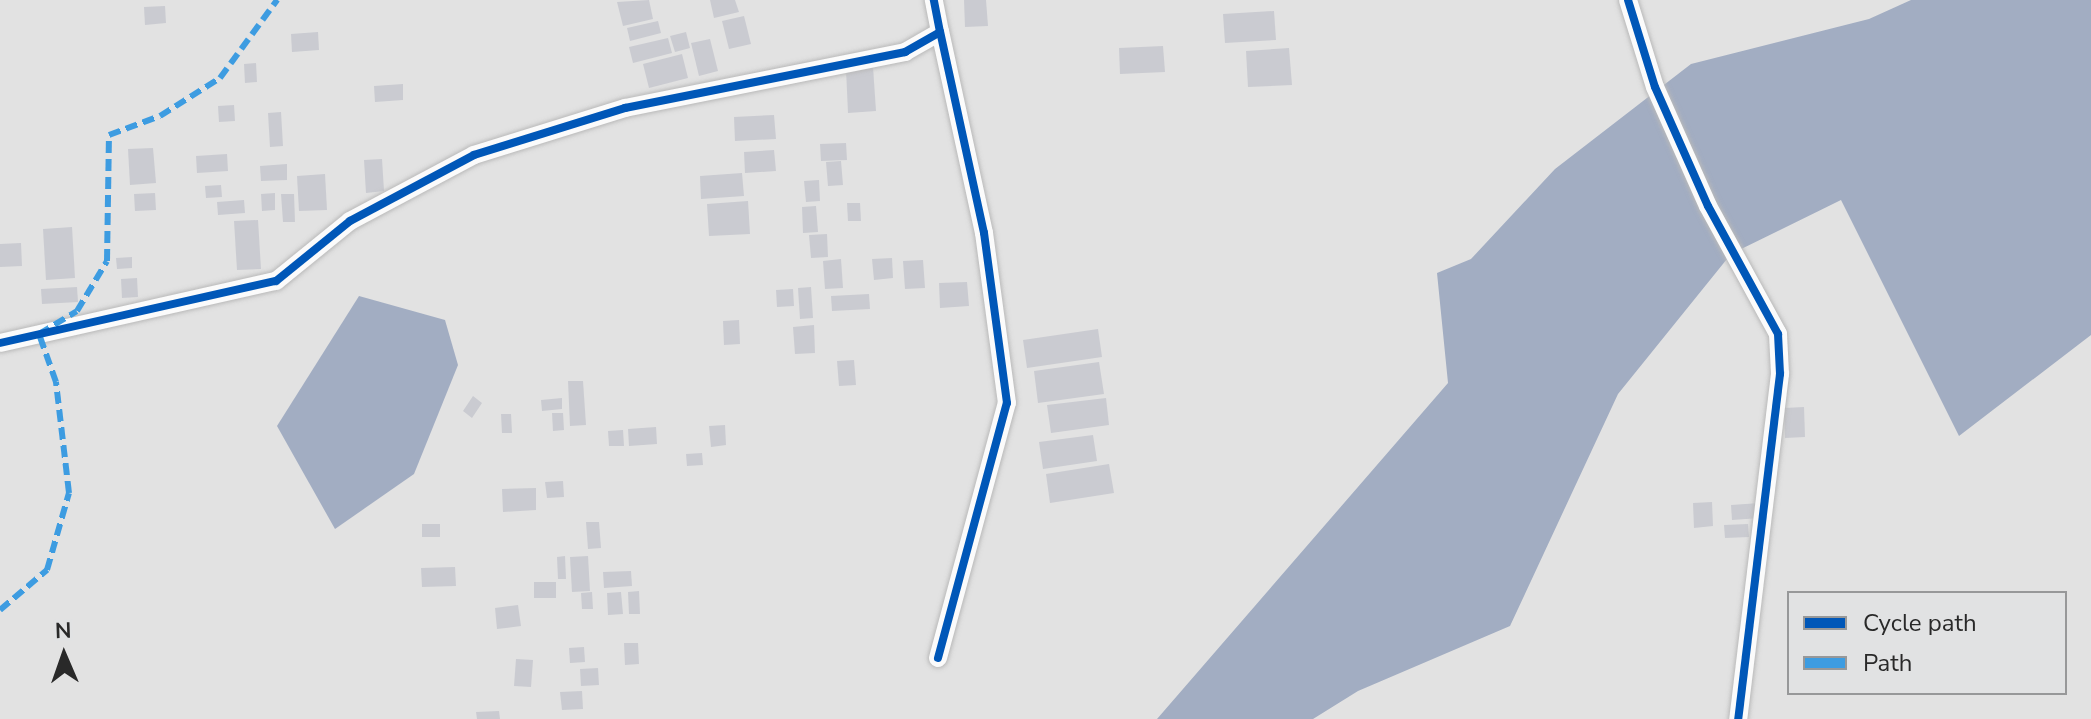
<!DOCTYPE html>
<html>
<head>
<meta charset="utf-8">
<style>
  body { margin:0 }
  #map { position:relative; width:2091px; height:719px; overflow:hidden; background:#e2e2e2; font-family:"Nunito Sans",sans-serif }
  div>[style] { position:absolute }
  .water>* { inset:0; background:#a2adc2 }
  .building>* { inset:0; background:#cacbd1 }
  .roads { filter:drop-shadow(0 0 2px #b9b9b9) drop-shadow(0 0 2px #b9b9b9) }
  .street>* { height:18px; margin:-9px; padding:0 9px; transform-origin:9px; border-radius:9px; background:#fbfbfb }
  .quiet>* { height:6px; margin-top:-3px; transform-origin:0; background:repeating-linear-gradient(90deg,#3d9ce1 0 12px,transparent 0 18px) }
  .cycleway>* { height:8px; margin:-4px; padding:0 4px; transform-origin:4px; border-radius:4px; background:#0057b8 }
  span { translate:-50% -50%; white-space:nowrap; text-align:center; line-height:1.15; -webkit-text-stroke:6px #e1e2e3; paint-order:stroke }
  .legend { position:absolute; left:1787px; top:591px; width:280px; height:104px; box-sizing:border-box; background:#e1e2e3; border:2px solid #979899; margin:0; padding:10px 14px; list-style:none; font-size:24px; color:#292929 }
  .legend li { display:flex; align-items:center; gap:16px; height:40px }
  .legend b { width:40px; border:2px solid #979899 }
  .north { position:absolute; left:24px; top:615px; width:80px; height:80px; -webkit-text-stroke:6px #e1e2e3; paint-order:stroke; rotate:358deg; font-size:22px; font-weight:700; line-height:32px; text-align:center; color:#292929 }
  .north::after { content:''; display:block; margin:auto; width:28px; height:36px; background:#292929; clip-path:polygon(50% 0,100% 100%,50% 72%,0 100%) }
</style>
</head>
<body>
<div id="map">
  <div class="water">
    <i style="clip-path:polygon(1911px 0,2091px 0,2091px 335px,1959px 436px,1841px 200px,1731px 254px,1618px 394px,1510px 626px,1358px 691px,1313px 719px,1157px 719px,1448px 383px,1437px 273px,1471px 259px,1555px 169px,1691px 64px,1869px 19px)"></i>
    <i style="clip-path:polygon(359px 296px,445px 320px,458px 365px,414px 474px,335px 529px,277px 426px)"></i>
  </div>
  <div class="building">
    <i style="clip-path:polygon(649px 0,653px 19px,623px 26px,617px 2px)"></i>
    <i style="clip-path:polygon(710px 0,735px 0,739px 12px,714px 18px)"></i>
    <i style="clip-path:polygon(964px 0,986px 0,988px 26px,965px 27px)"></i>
    <i style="clip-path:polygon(165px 6px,166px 23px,145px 25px,144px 7px)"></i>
    <i style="clip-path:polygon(1274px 11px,1276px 40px,1225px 43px,1223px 14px)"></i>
    <i style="clip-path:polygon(744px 16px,751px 44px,729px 49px,722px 21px)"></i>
    <i style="clip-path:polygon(658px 21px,661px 33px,630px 41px,627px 28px)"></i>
    <i style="clip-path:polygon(318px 32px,319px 50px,292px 52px,291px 34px)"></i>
    <i style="clip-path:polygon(686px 32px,690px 48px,675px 52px,670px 36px)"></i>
    <i style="clip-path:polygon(668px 38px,672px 53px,633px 63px,629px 47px)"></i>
    <i style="clip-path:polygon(710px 39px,718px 71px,699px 76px,691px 43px)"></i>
    <i style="clip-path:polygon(1163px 46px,1165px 72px,1120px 74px,1119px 48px)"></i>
    <i style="clip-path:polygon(1289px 48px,1292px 85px,1248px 87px,1246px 51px)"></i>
    <i style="clip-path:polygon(682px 54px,688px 78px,649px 88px,643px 64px)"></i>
    <i style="clip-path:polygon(256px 63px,257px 82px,245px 83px,244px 64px)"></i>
    <i style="clip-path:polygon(873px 67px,876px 111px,848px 113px,846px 69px)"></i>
    <i style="clip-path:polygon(403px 84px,403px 100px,375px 102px,374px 86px)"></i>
    <i style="clip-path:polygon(234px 105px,235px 121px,219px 122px,218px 106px)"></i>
    <i style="clip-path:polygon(281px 112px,283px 146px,270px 147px,268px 113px)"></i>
    <i style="clip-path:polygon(774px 115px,776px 139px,735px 141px,734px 117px)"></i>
    <i style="clip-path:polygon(846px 143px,847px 160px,821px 161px,820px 144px)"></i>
    <i style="clip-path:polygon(153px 148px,156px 183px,130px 185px,128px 149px)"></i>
    <i style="clip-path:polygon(774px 150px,776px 171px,745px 173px,744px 152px)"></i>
    <i style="clip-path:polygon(227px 154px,228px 171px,197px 173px,196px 156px)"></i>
    <i style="clip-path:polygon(382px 159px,384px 191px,366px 193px,364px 160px)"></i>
    <i style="clip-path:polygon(841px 161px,843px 185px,828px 186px,826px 162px)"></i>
    <i style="clip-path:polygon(287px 164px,287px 180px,261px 181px,260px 166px)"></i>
    <i style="clip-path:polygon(742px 173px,744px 196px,701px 199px,700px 176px)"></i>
    <i style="clip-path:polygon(325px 174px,327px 210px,299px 211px,297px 176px)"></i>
    <i style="clip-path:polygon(819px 180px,820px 201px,806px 202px,804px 181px)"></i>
    <i style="clip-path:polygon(221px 185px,222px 197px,206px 198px,205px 186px)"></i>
    <i style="clip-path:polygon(155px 193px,156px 210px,135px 211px,134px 194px)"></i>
    <i style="clip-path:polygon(275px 193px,275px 210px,262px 211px,261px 194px)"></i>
    <i style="clip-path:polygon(281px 194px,294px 194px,295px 222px,283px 222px)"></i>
    <i style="clip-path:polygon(244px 200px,245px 213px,218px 215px,217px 202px)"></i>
    <i style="clip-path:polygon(748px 201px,750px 234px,709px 236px,707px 204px)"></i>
    <i style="clip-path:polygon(847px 203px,860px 203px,861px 221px,848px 221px)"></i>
    <i style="clip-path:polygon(816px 206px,818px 232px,803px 233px,802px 207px)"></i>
    <i style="clip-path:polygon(258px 220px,261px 269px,237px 270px,234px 221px)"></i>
    <i style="clip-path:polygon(72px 227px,75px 278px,46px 280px,43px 229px)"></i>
    <i style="clip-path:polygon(827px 234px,828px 257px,811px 258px,809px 235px)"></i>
    <i style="clip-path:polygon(21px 243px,22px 266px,0 267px,0 244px)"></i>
    <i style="clip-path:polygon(132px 257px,132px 268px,117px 269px,116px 258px)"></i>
    <i style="clip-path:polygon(892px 258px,893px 278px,874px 280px,872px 259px)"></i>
    <i style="clip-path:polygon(841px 259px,843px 288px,825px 289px,823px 261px)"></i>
    <i style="clip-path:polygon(923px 260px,925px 288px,905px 289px,903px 261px)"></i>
    <i style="clip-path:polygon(137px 278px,138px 297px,122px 298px,121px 279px)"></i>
    <i style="clip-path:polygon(967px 282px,969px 306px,940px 308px,939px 283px)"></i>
    <i style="clip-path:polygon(77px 287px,78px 302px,42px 304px,41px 289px)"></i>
    <i style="clip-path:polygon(811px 287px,813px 318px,800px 319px,798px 288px)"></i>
    <i style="clip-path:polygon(793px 289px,794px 306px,777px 307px,776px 290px)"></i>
    <i style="clip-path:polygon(869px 294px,870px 309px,832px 311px,831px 296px)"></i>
    <i style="clip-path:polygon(739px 320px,740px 344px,724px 345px,723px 321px)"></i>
    <i style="clip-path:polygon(814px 325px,815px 353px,795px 354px,793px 327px)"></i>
    <i style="clip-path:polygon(1098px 329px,1102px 357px,1027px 368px,1023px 340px)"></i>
    <i style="clip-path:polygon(854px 360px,856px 385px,839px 386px,837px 361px)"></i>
    <i style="clip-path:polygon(1099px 362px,1104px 394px,1038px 403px,1034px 371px)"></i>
    <i style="clip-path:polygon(568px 381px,583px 381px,586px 425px,570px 426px)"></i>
    <i style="clip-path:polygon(473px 396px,482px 403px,472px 418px,463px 411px)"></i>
    <i style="clip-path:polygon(562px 398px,562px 409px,542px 411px,541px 400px)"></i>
    <i style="clip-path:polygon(1106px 398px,1109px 425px,1051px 433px,1047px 405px)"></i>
    <i style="clip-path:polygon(1804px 407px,1805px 437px,1785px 438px,1784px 408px)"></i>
    <i style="clip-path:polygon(552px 413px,563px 413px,564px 430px,553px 431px)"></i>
    <i style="clip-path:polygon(501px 414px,511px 414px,512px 433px,502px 433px)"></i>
    <i style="clip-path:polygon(725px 425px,726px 445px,711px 447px,709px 426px)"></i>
    <i style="clip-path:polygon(656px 427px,657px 444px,629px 446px,628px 429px)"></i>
    <i style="clip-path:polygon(623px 430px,624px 446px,609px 446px,608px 431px)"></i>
    <i style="clip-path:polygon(1093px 435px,1097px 461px,1043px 469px,1039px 442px)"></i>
    <i style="clip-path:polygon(702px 453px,703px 465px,687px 466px,686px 454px)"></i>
    <i style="clip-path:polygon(1109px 464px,1114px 493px,1050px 503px,1046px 474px)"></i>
    <i style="clip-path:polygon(563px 481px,564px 497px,547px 498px,545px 482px)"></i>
    <i style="clip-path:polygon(536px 488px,536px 510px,503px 512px,502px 489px)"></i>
    <i style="clip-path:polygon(1712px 502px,1713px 526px,1694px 528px,1693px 503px)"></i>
    <i style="clip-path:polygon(1760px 503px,1760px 518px,1732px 520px,1731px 505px)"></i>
    <i style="clip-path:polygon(586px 522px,599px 522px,601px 548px,588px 549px)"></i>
    <i style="clip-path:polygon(422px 524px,440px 524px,440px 537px,422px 537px)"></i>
    <i style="clip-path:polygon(1748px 524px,1749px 537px,1725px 538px,1724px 525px)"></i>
    <i style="clip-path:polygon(565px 556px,566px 579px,558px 579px,557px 557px)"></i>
    <i style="clip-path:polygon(588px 556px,590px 591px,572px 592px,570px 557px)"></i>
    <i style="clip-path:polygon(455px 567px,456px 586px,422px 587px,421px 568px)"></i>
    <i style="clip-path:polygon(631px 571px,632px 586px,604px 588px,603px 572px)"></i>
    <i style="clip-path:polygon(534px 582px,556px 582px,556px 598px,534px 598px)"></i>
    <i style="clip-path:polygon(639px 591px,640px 614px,629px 614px,628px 592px)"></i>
    <i style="clip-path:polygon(592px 592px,593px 609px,582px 609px,581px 593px)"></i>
    <i style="clip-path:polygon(621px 592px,623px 614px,608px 615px,607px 593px)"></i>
    <i style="clip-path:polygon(518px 605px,521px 626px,497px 629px,495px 608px)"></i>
    <i style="clip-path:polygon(624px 643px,638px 643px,639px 664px,625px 665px)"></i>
    <i style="clip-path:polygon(584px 647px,585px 662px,570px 663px,569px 648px)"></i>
    <i style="clip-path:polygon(516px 659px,533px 660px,531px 687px,514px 686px)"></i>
    <i style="clip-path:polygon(598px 668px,599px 685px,581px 686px,580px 669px)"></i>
    <i style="clip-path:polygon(582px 691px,583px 709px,562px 710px,560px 692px)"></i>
    <i style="clip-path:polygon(499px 711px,500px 719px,477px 719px,476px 712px)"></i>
  </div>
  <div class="roads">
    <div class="street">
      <i style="left:1628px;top:0;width:91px;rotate:72.8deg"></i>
      <i style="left:1655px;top:87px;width:130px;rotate:66deg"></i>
      <i style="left:1708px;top:206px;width:146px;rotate:61.3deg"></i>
      <i style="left:1778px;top:334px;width:40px;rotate:87.1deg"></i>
      <i style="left:1780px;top:374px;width:348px;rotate:96.9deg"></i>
      <i style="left:0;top:343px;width:283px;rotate:-12.7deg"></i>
      <i style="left:276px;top:281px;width:95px;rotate:-39deg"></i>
      <i style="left:350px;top:221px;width:140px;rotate:-28deg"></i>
      <i style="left:474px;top:155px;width:158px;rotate:-17.3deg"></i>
      <i style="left:625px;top:108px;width:286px;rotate:-11.3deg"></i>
      <i style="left:905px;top:52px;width:40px;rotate:-29.7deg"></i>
      <i style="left:940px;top:32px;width:33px;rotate:-101deg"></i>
      <i style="left:938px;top:658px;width:264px;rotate:-74.9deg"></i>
      <i style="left:1007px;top:403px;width:172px;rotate:-97.7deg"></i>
      <i style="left:984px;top:233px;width:206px;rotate:-102.3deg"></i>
    </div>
  </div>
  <div class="quiet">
    <i style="left:0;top:610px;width:62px;rotate:-40.4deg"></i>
    <i style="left:47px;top:570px;width:80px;rotate:-74.1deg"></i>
    <i style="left:69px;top:493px;width:112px;rotate:-96.7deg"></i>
    <i style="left:56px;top:382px;width:51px;rotate:-109.5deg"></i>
    <i style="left:39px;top:334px;width:44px;rotate:-31.2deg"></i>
    <i style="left:77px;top:311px;width:58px;rotate:-59deg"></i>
    <i style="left:107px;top:261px;width:126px;rotate:-89.1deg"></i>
    <i style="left:109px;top:135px;width:54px;rotate:-20.4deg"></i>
    <i style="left:160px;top:116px;width:71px;rotate:-32.3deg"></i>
    <i style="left:220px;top:78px;width:97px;rotate:-53.8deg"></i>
  </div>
  <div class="cycleway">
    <i style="left:1628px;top:0;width:91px;rotate:72.8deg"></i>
    <i style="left:1655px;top:87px;width:130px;rotate:66deg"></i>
    <i style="left:1708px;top:206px;width:146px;rotate:61.3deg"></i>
    <i style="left:1778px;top:334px;width:40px;rotate:87.1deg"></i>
    <i style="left:1780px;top:374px;width:348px;rotate:96.9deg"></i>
    <i style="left:0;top:343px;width:283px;rotate:-12.7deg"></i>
    <i style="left:276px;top:281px;width:95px;rotate:-39deg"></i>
    <i style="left:350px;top:221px;width:140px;rotate:-28deg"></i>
    <i style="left:474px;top:155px;width:158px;rotate:-17.3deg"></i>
    <i style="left:625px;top:108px;width:286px;rotate:-11.3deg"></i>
    <i style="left:905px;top:52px;width:40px;rotate:-29.7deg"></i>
    <i style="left:940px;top:32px;width:33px;rotate:-101deg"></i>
    <i style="left:938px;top:658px;width:264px;rotate:-74.9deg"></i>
    <i style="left:1007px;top:403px;width:172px;rotate:-97.7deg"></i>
    <i style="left:984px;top:233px;width:206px;rotate:-102.3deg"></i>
  </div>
  <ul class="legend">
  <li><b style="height:10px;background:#0057b8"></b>Cycle path</li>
  <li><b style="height:10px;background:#3d9ce1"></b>Path</li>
  </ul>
  <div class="north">N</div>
</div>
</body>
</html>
